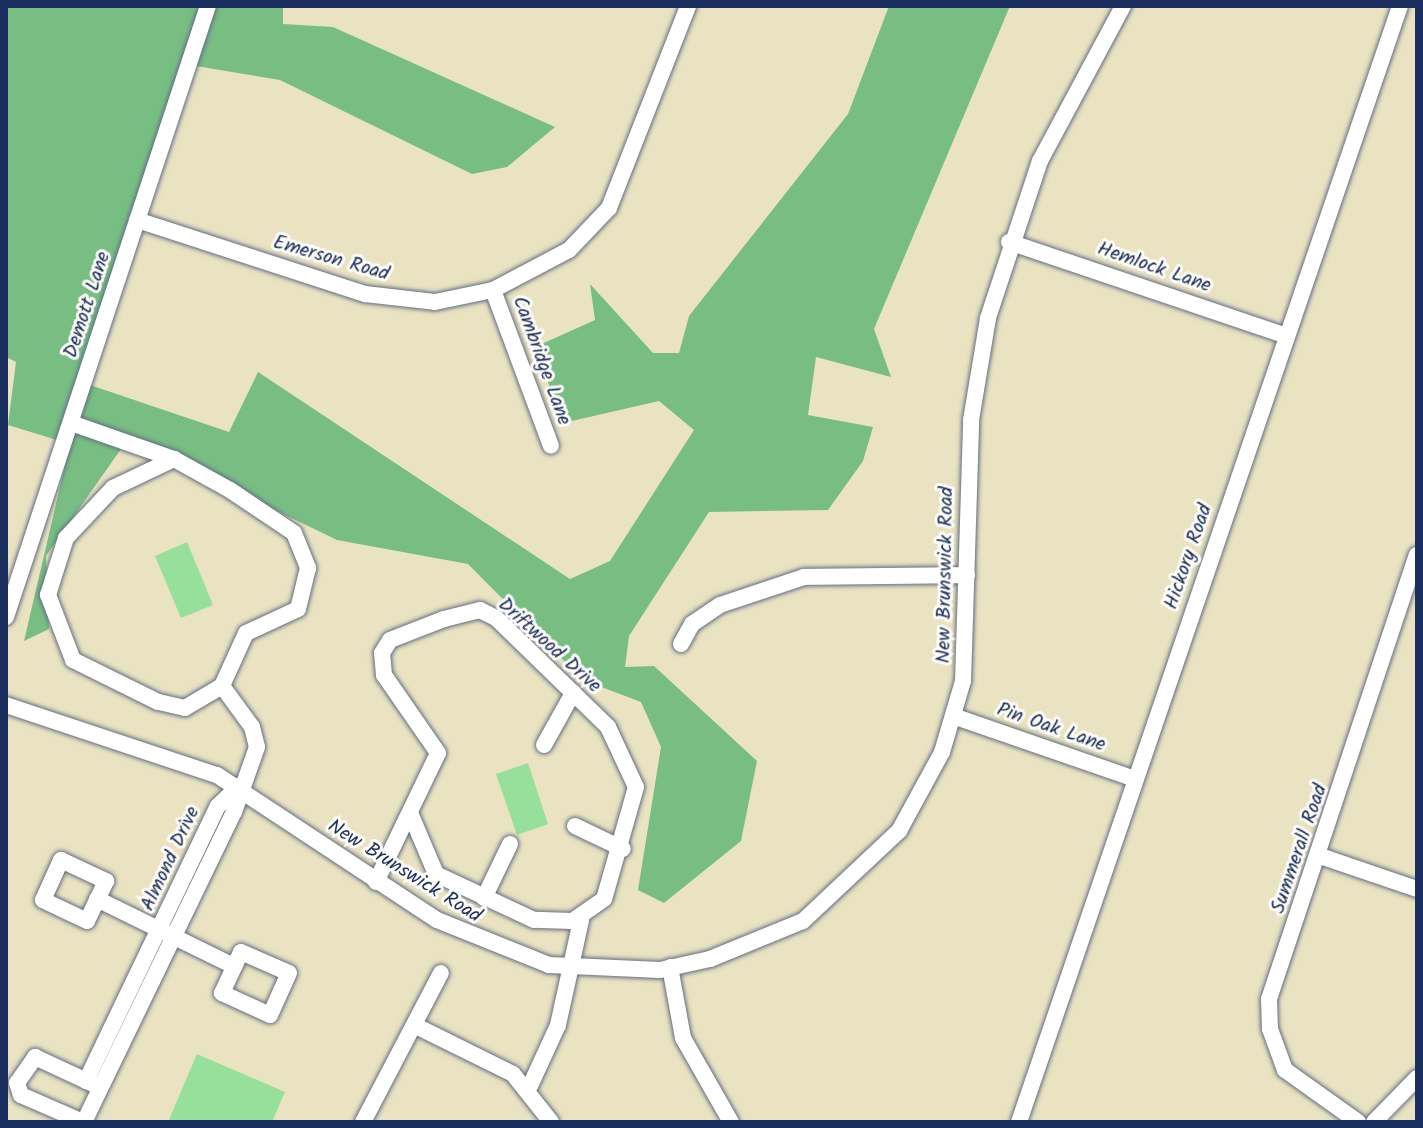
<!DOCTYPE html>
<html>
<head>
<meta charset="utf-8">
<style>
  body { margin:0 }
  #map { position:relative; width:1423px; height:1128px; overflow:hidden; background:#e9e3c1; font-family:Kalam,sans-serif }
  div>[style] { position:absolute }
  .green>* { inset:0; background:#96e09b }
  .forest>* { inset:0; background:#78be83 }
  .roads { filter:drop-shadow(0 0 2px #636e81) drop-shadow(0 0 2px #636e81) }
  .minor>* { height:16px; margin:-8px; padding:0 8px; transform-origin:8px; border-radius:8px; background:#fff }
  span { translate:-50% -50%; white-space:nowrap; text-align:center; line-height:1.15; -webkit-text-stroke:6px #fdfcf7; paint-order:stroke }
  .street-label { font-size:20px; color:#1b2f5e }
  .frame { position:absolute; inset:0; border:8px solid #1b2f5e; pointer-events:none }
</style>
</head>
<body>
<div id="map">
  <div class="green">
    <i style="clip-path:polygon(187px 542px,213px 605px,181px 618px,155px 556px)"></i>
    <i style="clip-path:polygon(528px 763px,548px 824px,517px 835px,496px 774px)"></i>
    <i style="clip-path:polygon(197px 1054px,285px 1092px,272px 1122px,168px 1122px)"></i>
  </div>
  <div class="forest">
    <i style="clip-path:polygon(6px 6px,283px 6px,283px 24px,333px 27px,555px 127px,507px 167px,472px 174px,280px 80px,190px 65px,90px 385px,229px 432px,258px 372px,570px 579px,610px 561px,694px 430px,659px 401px,563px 423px,535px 347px,595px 320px,590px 284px,653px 353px,679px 353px,689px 316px,848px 114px,889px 6px,1010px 6px,874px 329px,891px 377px,816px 357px,808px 415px,873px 427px,863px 461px,828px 510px,709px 512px,629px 636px,625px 667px,654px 666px,757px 761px,741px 841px,664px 903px,638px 890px,661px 747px,641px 702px,583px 680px,468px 564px,337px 540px,128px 439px,46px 556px,49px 629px,24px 641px,70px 444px,8px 425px,16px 362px,6px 357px)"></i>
  </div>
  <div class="roads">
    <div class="minor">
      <i style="left:137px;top:220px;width:240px;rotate:18deg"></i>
      <i style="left:365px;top:294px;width:70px;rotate:6.5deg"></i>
      <i style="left:435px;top:302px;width:59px;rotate:-11.7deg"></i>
      <i style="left:493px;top:290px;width:86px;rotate:-27.8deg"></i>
      <i style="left:569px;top:250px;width:58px;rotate:-46.4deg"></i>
      <i style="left:609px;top:208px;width:217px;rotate:-68.6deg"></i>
      <i style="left:1009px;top:242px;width:293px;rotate:18.7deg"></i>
      <i style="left:493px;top:290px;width:166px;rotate:69.6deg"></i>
      <i style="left:71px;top:423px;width:109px;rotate:19.3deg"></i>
      <i style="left:174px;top:459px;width:64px;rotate:29deg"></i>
      <i style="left:230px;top:490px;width:77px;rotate:33.9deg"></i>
      <i style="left:294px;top:533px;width:38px;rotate:68deg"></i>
      <i style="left:308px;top:568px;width:42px;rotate:103.7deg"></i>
      <i style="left:298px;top:609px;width:57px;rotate:155.2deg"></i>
      <i style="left:246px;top:633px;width:58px;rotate:114.4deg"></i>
      <i style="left:222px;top:686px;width:43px;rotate:149.3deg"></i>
      <i style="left:185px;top:708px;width:28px;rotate:-167deg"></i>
      <i style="left:158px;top:702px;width:95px;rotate:-153.7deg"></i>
      <i style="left:73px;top:660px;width:70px;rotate:-111deg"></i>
      <i style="left:48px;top:595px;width:60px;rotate:-72.5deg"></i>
      <i style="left:66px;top:538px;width:69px;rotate:-46.8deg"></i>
      <i style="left:113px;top:488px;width:68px;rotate:-25.4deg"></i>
      <i style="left:6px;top:617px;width:644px;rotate:-71.71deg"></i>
      <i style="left:681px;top:644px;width:23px;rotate:-61deg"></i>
      <i style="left:692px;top:624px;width:34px;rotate:-34deg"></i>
      <i style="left:720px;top:605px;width:89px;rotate:-18.4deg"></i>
      <i style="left:804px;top:577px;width:163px;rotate:-0.7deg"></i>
      <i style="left:6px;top:705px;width:222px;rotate:18.4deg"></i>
      <i style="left:217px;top:775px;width:263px;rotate:33.4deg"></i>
      <i style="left:437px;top:920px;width:121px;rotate:21.9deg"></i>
      <i style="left:549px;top:965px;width:111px;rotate:2.6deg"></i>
      <i style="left:660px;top:970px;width:51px;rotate:-12.4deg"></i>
      <i style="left:710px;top:959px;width:100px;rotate:-22.2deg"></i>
      <i style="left:803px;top:921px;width:132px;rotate:-43.2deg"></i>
      <i style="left:899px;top:831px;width:90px;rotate:-61.4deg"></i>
      <i style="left:942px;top:752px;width:74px;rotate:-73.5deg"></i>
      <i style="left:963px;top:681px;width:261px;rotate:-88.2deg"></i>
      <i style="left:971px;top:420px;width:103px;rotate:-80.5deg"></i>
      <i style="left:988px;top:318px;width:165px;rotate:-71.7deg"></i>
      <i style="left:1040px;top:161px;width:176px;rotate:-61.8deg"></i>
      <i style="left:953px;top:716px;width:193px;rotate:19.1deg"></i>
      <i style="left:544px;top:745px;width:60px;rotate:-60.9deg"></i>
      <i style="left:575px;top:826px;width:53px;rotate:25.6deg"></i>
      <i style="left:1320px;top:856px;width:102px;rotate:18.8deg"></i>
      <i style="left:61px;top:860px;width:50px;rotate:25deg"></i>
      <i style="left:106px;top:881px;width:44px;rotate:115.4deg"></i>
      <i style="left:87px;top:921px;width:49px;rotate:-154.5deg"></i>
      <i style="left:43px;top:900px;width:44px;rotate:-65.8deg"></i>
      <i style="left:376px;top:882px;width:143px;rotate:-64.3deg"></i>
      <i style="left:438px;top:753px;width:95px;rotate:-124.7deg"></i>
      <i style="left:384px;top:675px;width:22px;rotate:-95deg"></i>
      <i style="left:382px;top:653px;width:15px;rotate:-58deg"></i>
      <i style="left:390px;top:640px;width:58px;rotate:-21.3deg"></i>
      <i style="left:444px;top:619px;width:37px;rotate:-14deg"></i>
      <i style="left:480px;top:610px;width:18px;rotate:27deg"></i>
      <i style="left:496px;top:618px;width:156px;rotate:44.2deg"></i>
      <i style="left:608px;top:727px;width:66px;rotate:65deg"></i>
      <i style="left:636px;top:787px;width:116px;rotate:105.9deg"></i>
      <i style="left:604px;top:899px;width:39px;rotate:145deg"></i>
      <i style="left:572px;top:921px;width:38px;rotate:-178deg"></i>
      <i style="left:534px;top:920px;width:108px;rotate:-154.9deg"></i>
      <i style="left:436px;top:874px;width:64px;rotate:-113deg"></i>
      <i style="left:484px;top:898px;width:60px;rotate:-64.3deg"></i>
      <i style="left:97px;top:899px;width:153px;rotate:26.1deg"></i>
      <i style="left:241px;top:952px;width:52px;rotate:23.6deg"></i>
      <i style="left:289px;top:973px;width:46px;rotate:114.3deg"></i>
      <i style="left:270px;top:1015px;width:53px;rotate:-155.4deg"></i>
      <i style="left:222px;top:993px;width:45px;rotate:-65.1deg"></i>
      <i style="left:670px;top:967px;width:72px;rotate:79.6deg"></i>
      <i style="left:683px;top:1038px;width:97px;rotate:60.3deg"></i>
      <i style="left:416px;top:1026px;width:108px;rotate:26.3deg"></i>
      <i style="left:513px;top:1074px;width:61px;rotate:51.6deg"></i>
      <i style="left:86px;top:1081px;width:305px;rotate:-64.4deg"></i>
      <i style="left:218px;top:806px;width:29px;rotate:-44deg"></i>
      <i style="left:530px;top:1086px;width:67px;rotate:-65.3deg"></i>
      <i style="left:558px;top:1025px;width:107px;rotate:-77.6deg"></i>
      <i style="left:83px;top:1122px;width:68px;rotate:-156.5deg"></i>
      <i style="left:21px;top:1095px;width:13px;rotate:-108deg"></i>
      <i style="left:17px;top:1083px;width:32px;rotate:-55deg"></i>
      <i style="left:35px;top:1057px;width:64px;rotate:25deg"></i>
      <i style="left:84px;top:1122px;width:344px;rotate:-64.2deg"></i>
      <i style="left:234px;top:812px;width:69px;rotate:-70.5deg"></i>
      <i style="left:257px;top:747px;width:21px;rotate:-104deg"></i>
      <i style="left:252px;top:727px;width:51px;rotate:-126.2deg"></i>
      <i style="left:363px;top:1122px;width:168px;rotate:-62.4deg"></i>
      <i style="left:1019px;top:1122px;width:1179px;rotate:-71.15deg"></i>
      <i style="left:1358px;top:1122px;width:90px;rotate:-144.5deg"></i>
      <i style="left:1285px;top:1070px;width:44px;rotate:-110.1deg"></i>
      <i style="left:1270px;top:1029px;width:30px;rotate:-92deg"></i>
      <i style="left:1269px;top:999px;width:468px;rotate:-71.6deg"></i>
      <i style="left:1374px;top:1122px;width:62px;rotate:-45.7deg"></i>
    </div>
  </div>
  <div class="street-label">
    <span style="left:331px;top:259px;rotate:16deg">Emerson Road</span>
    <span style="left:1154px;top:268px;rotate:19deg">Hemlock Lane</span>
    <span style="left:88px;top:305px;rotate:-72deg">Demott Lane</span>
    <span style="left:541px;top:361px;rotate:70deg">Cambridge Lane</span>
    <span style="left:1189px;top:557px;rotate:-71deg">Hickory Road</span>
    <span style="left:946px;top:575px;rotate:-89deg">New Brunswick Road</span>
    <span style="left:549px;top:646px;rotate:42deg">Driftwood Drive</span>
    <span style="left:1051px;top:728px;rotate:19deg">Pin Oak Lane</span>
    <span style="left:1300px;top:849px;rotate:-71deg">Summerall Road</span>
    <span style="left:171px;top:859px;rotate:-65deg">Almond Drive</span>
    <span style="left:404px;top:872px;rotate:32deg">New Brunswick Road</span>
  </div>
  <div class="frame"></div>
</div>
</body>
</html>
